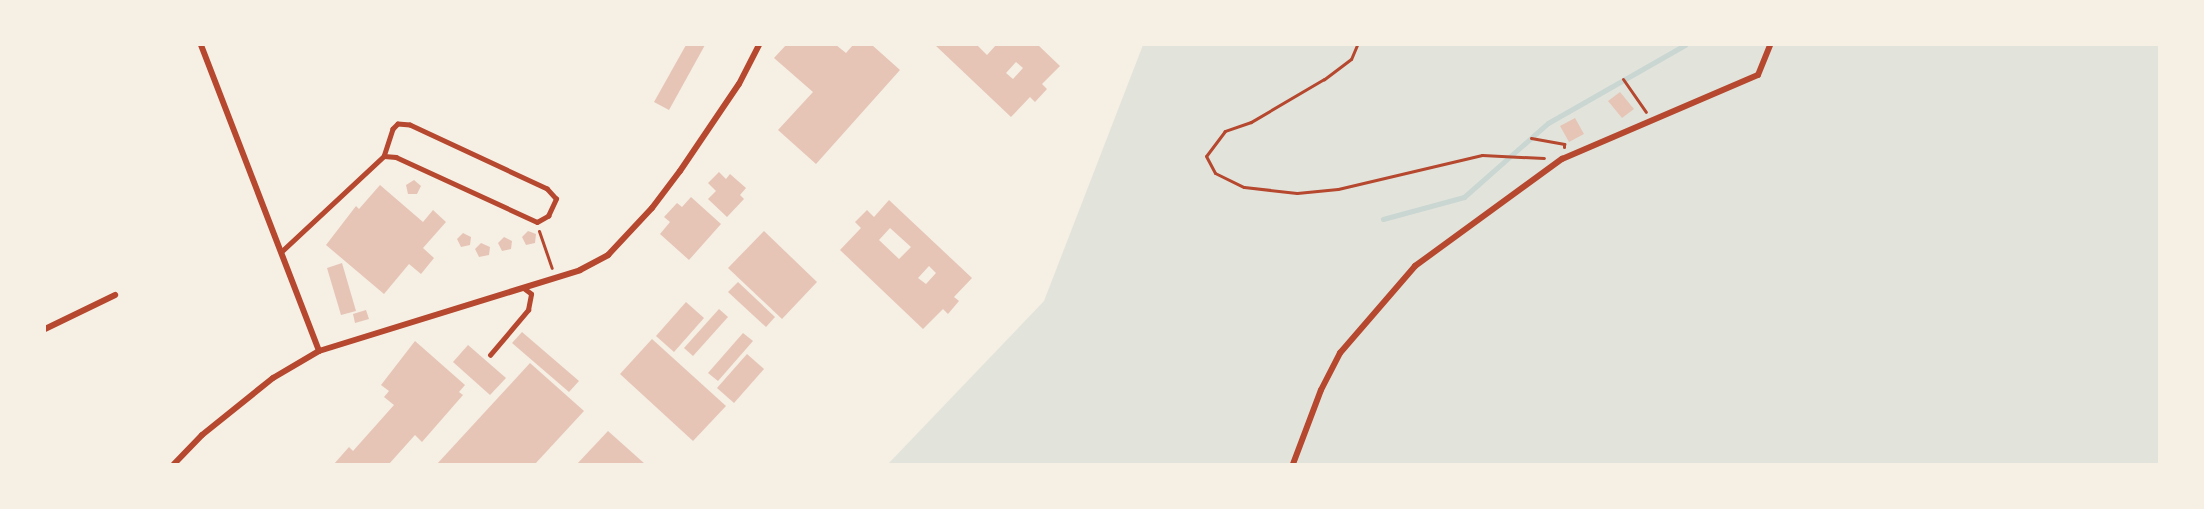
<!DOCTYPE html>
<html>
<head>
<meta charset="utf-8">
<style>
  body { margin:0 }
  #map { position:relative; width:2204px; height:509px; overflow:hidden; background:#f6efe4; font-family:"IBM Plex Sans",sans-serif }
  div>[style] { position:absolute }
  .green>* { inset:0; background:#e2e4dc }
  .stream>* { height:5px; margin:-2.5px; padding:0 2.5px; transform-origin:2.5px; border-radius:2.5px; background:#c9d6d2 }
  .building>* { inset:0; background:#e6c5b7 }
  .path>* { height:3px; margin:-1.5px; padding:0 1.5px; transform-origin:1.5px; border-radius:1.5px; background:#b5482f }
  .service>* { height:4.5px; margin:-2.25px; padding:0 2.25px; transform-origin:2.25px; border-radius:2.25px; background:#b5482f }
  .minor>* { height:6px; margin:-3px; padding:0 3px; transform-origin:3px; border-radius:3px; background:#b5482f }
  span { translate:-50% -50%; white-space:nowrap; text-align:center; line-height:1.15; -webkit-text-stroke:5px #f6efe4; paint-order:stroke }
  .frame { position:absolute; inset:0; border:46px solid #f6efe4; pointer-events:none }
</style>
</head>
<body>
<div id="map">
  <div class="green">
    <i style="clip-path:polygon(1143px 45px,2159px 45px,2159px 464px,888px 464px,1044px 301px)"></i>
  </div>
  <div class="stream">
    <i style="left:1383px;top:219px;width:84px;rotate:-15.2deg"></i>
    <i style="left:1464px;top:197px;width:112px;rotate:-41.4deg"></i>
    <i style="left:1548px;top:123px;width:158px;rotate:-29.7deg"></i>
  </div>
  <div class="building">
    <i style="clip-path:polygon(686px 45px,705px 45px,669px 110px,654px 102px)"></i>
    <i style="clip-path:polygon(786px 45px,836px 45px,846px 53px,853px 45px,872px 45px,900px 70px,816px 164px,778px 130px,813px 92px,774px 58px)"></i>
    <i style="clip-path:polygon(evenodd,935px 45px,977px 45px,987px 55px,996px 45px,1038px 45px,1060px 66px,1042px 84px,1047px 89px,1035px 102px,1030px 97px,1011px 117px,935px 45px,1016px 62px,1023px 68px,1013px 79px,1006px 73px,1016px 62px)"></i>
    <i style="clip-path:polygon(1620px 92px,1634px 109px,1622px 118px,1608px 101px)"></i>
    <i style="clip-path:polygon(1575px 118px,1584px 134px,1569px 142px,1560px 126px)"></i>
    <i style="clip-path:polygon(719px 172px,726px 179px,730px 174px,746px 188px,740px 195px,744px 199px,727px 217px,708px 199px,716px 191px,708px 183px)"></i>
    <i style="clip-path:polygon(414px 180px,421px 186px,417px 194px,408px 194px,406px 185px)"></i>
    <i style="clip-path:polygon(380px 185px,423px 222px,433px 210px,446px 222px,423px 248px,434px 258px,421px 274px,409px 264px,384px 294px,326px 245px,356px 206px,359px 209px)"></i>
    <i style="clip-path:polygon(691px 197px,721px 224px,689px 260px,660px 234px,670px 222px,664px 217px,677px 203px,682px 207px)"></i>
    <i style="clip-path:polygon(evenodd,889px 200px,972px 278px,954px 297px,959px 301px,948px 314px,943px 309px,923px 329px,840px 250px,861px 228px,855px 222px,867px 210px,874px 217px,889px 200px,890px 228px,911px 247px,899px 259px,879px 240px,890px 228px,889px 200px,929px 266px,936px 273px,926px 284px,918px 278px,929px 266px)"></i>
    <i style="clip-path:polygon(528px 231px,536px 234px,535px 243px,526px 245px,522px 237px)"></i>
    <i style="clip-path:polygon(764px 231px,817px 282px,782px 319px,728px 268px)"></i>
    <i style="clip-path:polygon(463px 233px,471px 237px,470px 245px,461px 247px,457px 239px)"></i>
    <i style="clip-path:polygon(504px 237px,512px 241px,511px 249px,502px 251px,498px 243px)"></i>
    <i style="clip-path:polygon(481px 243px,490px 247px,489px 255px,479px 257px,475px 249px)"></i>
    <i style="clip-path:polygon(342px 263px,356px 311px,341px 315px,327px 268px)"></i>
    <i style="clip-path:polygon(738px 282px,775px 317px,766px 327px,728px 292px)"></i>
    <i style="clip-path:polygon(686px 302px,704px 318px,674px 352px,656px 336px)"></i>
    <i style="clip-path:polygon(719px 309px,728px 317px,693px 356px,684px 348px)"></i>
    <i style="clip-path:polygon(366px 310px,369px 319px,355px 323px,353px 314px)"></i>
    <i style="clip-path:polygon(522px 332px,579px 381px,569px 392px,512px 343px)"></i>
    <i style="clip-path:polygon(743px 333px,753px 341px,718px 381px,708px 373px)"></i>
    <i style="clip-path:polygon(652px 339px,726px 406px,693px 441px,620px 374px)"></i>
    <i style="clip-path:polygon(415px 341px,465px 385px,459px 392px,463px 395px,422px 442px,415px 435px,389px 464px,334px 464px,349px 447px,353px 451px,394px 405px,384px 397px,389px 391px,381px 385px)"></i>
    <i style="clip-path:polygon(468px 345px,506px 378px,490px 395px,453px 362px)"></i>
    <i style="clip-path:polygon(747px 354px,764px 369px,734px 403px,717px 388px)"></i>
    <i style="clip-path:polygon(530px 363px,584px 411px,535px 464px,437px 464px)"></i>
    <i style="clip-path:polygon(608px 431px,645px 464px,577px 464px)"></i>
  </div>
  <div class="path">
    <i style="left:1357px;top:45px;width:15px;rotate:113deg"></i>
    <i style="left:1351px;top:59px;width:34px;rotate:143deg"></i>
    <i style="left:1324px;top:79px;width:85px;rotate:149.5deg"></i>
    <i style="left:1251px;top:122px;width:28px;rotate:161deg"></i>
    <i style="left:1225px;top:131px;width:31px;rotate:127deg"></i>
    <i style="left:1206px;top:156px;width:19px;rotate:62deg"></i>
    <i style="left:1215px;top:173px;width:32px;rotate:26deg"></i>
    <i style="left:1244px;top:187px;width:53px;rotate:6.5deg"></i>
    <i style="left:1297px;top:193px;width:41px;rotate:-5.6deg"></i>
    <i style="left:1338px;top:189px;width:148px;rotate:-13.3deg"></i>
    <i style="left:1482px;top:155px;width:62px;rotate:2.8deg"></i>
    <i style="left:1623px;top:79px;width:40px;rotate:55.1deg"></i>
    <i style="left:1531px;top:138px;width:34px;rotate:10deg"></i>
    <i style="left:1564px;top:144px;width:3px;rotate:90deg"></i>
    <i style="left:539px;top:231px;width:39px;rotate:71deg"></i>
  </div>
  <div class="service">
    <i style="left:281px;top:252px;width:141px;rotate:-43deg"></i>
    <i style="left:384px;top:156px;width:12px;rotate:5deg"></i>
    <i style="left:396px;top:157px;width:155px;rotate:24.7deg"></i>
    <i style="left:537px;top:222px;width:13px;rotate:-29deg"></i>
    <i style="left:548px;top:216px;width:19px;rotate:-65deg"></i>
    <i style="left:556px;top:199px;width:13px;rotate:-132deg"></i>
    <i style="left:547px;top:189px;width:151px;rotate:-155deg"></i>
    <i style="left:410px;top:125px;width:12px;rotate:-175deg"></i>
    <i style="left:398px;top:124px;width:7px;rotate:135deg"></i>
    <i style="left:393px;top:129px;width:28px;rotate:108deg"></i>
    <i style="left:490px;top:355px;width:59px;rotate:-49.8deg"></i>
    <i style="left:528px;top:310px;width:16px;rotate:-79deg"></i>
    <i style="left:531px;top:294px;width:10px;rotate:-143deg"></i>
  </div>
  <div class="minor">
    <i style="left:201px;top:45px;width:328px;rotate:68.9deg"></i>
    <i style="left:45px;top:329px;width:78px;rotate:-25.9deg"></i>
    <i style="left:174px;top:464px;width:40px;rotate:-46deg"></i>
    <i style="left:202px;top:435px;width:91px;rotate:-38.8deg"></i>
    <i style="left:273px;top:378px;width:53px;rotate:-30.4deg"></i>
    <i style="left:319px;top:351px;width:273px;rotate:-17.2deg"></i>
    <i style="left:580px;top:270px;width:32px;rotate:-28deg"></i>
    <i style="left:608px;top:255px;width:64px;rotate:-46.9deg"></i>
    <i style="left:652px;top:208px;width:46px;rotate:-52.9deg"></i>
    <i style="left:680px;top:171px;width:105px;rotate:-55.9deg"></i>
    <i style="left:739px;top:84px;width:44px;rotate:-62.9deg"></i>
    <i style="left:1293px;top:464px;width:79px;rotate:-69.3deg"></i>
    <i style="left:1321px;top:390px;width:42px;rotate:-62.8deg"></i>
    <i style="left:1340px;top:353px;width:115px;rotate:-49.2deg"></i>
    <i style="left:1415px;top:266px;width:182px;rotate:-36.1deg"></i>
    <i style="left:1562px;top:159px;width:213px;rotate:-23.2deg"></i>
    <i style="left:1758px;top:75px;width:32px;rotate:-68deg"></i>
  </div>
  <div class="frame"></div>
</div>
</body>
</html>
